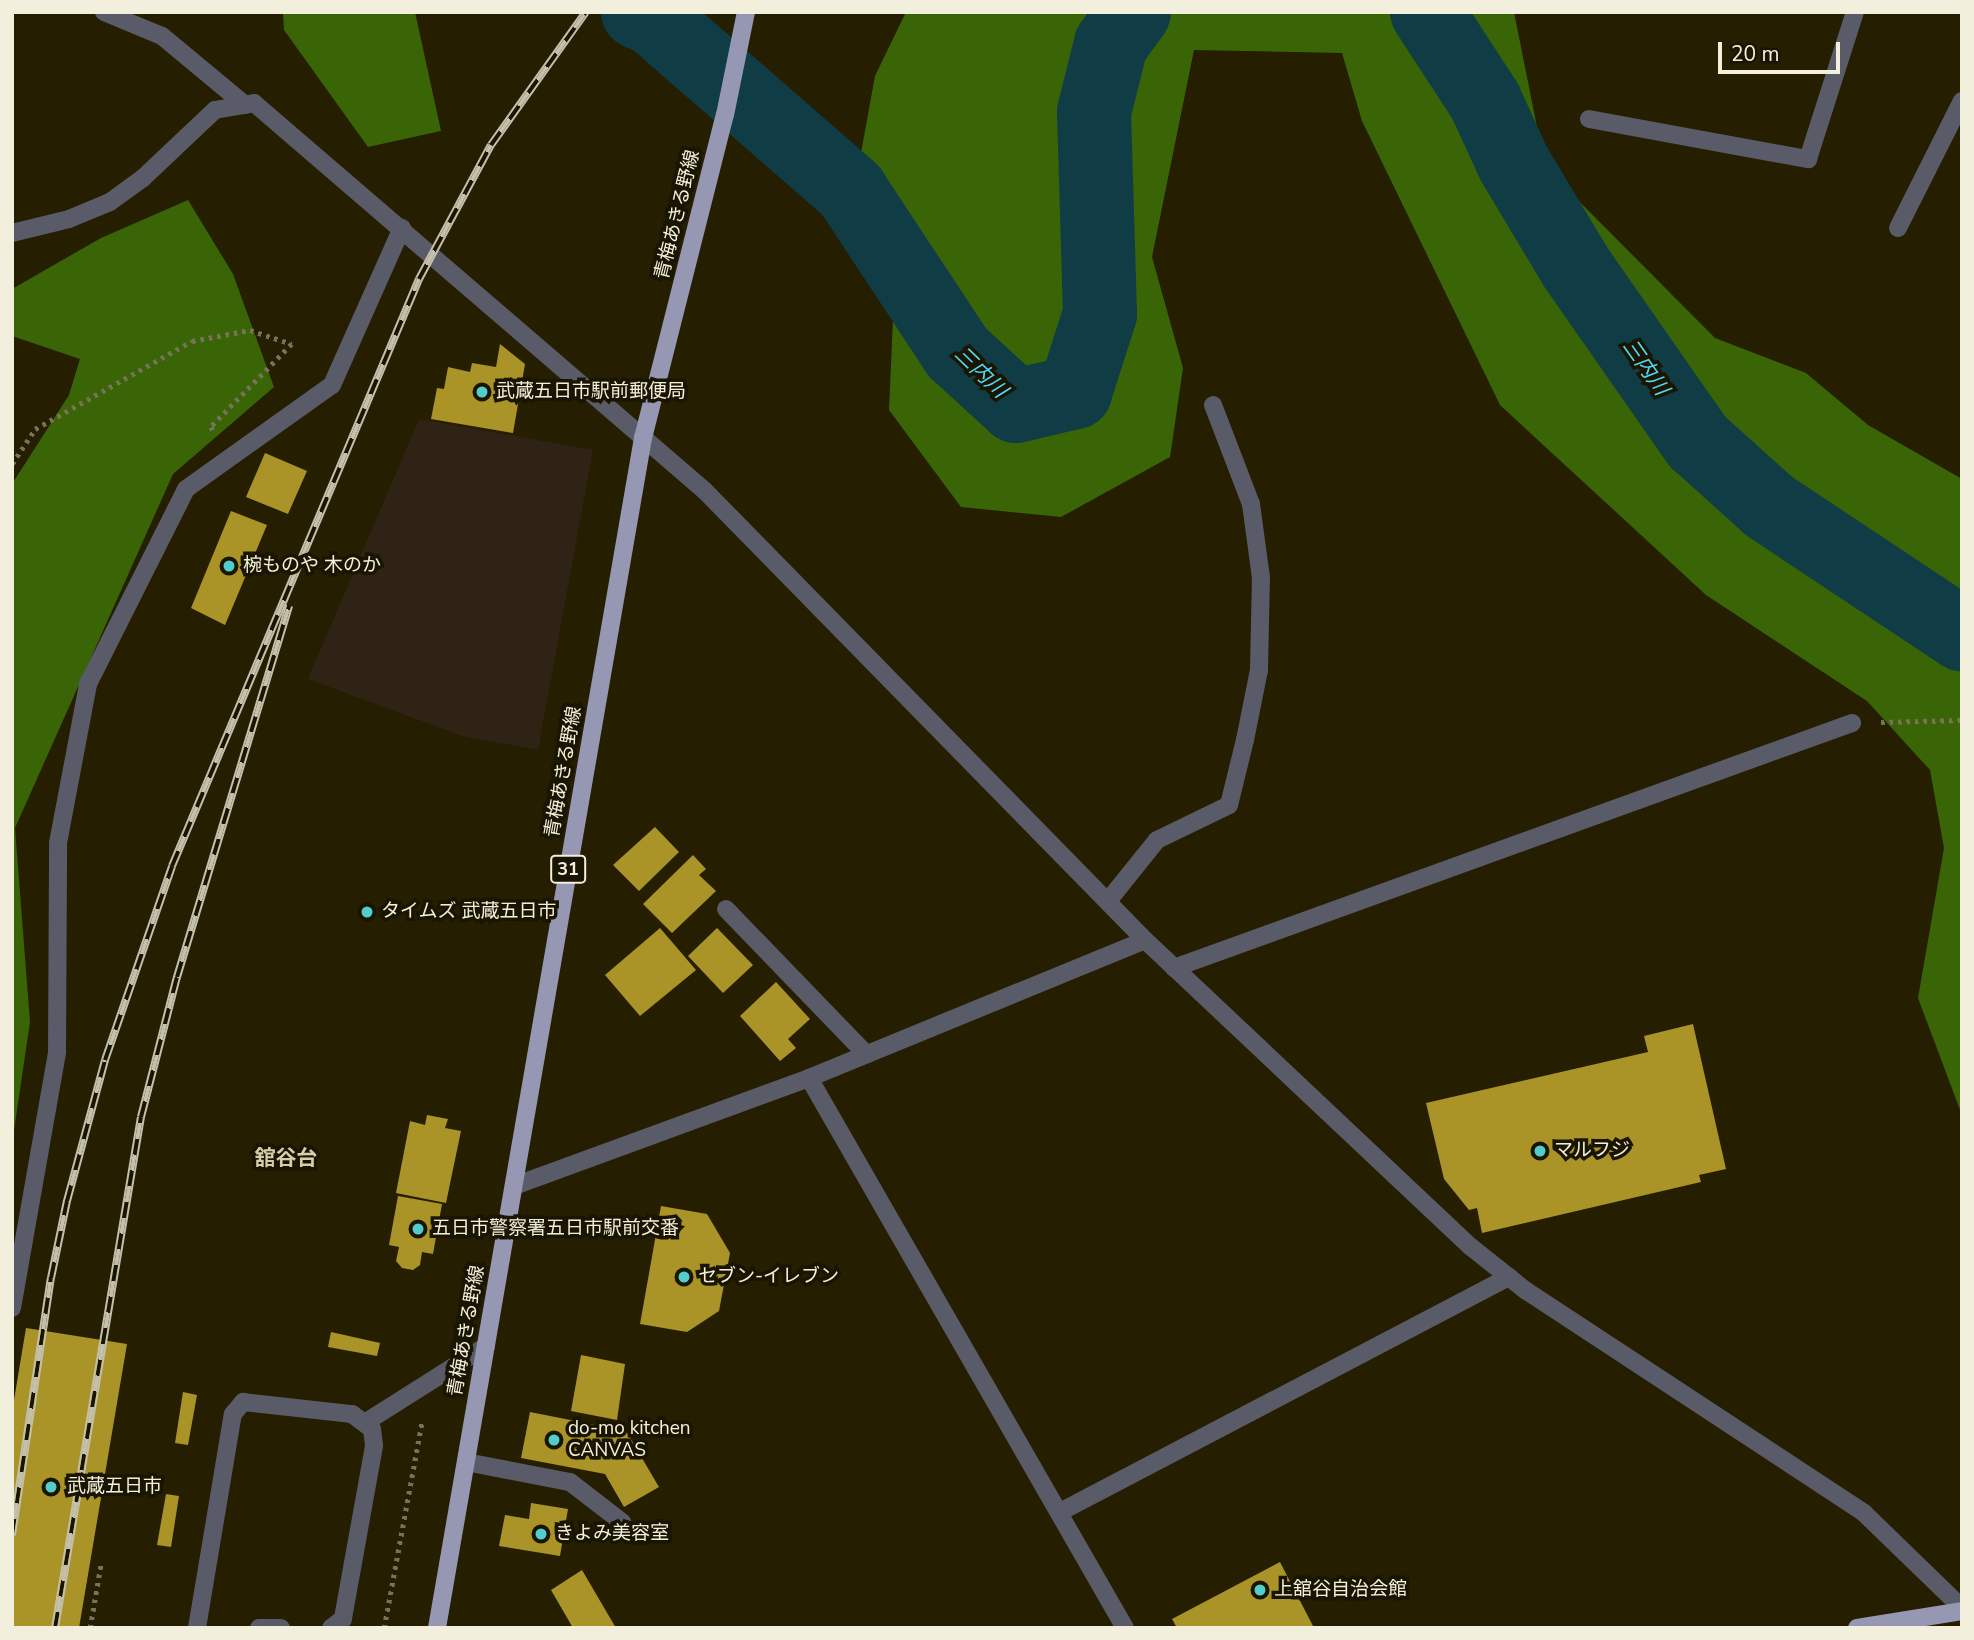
<!DOCTYPE html>
<html>
<head>
<meta charset="utf-8">
<style>
  body { margin:0 }
  #map { position:relative; width:1974px; height:1640px; overflow:hidden; background:#251e00; font-family:"Nunito Sans","Noto Sans JP",sans-serif }
  div>[style] { position:absolute }
  .industrial>* { inset:0; background:#2f2315 }
  .forest>* { inset:0; background:#396507 }
  .river>* { height:74px; margin:-37px; padding:0 37px; transform-origin:37px; border-radius:37px; background:#103c46 }
  .building>* { inset:0; background:#ab9427 }
  .path>* { height:4.5px; margin-top:-2.25px; transform-origin:0; background:repeating-linear-gradient(90deg,#787259 0 3.5px,transparent 0 8.5px) }
  .service>* { height:18px; margin:-9px; padding:0 9px; transform-origin:9px; border-radius:9px; background:#5a5b68 }
  .minor>* { height:18px; margin:-9px; padding:0 9px; transform-origin:9px; border-radius:9px; background:#5a5b68 }
  .primary>* { height:18px; margin:-9px; padding:0 9px; transform-origin:9px; border-radius:9px; background:#9697b3 }
  .rail>* { height:8px; margin-top:-4px; transform-origin:0; background:repeating-linear-gradient(90deg,#1a1501 0 16px,#c5c0ac 0 32px); box-sizing:border-box; border-block:2px solid #c5c0ac }
  .dots>* { width:19px; height:19px; translate:-50% -50%; box-sizing:border-box; border:4px solid #1a1501; border-radius:50% }
  span { translate:-50% -50%; white-space:nowrap; text-align:center; line-height:1.15; -webkit-text-stroke:7px #1a1501; paint-order:stroke }
  .shield-label span { padding:2px 5px; background:#1a1501; border:2px solid; border-radius:5px; -webkit-text-stroke-width:0 }
  .shield-label { font-size:18px; color:#f3efdd; font-weight:700 }
  .street-label { font-size:19px; color:#f3efdd }
  .poi-label { font-size:19px; color:#f3efdd }
  .left { translate:0 -50%; text-align:left }
  .water-label { font-size:21px; color:#4fd8f8; font-style:italic }
  .neighbourhood-label { font-size:21px; color:#d6ceaa; font-weight:700 }
  .frame { position:absolute; inset:0; border:14px solid #f3efdd; pointer-events:none }
  .scale { position:absolute; left:1718px; top:42px; width:122px; height:32px; box-sizing:border-box; border:4px solid #f3efdd; border-top:0; padding-left:9px; font-size:21px; line-height:24px; white-space:nowrap; color:#f3efdd; -webkit-text-stroke:5px #1a1501; paint-order:stroke }
</style>
</head>
<body>
<div id="map">
  <div class="industrial">
    <i style="clip-path:polygon(419px 419px,593px 450px,538px 750px,462px 736px,308px 679px)"></i>
  </div>
  <div class="forest">
    <i style="clip-path:polygon(283px 12px,415px 12px,441px 131px,368px 147px,284px 30px)"></i>
    <i style="clip-path:polygon(906px 12px,1514px 12px,1545px 167px,1715px 338px,1806px 373px,1868px 425px,1962px 479px,1962px 1115px,1918px 998px,1944px 848px,1930px 770px,1867px 701px,1706px 595px,1500px 405px,1362px 121px,1342px 53px,1194px 50px,1152px 257px,1183px 368px,1170px 457px,1061px 517px,961px 507px,889px 410px,894px 297px,844px 246px,875px 76px)"></i>
    <i style="clip-path:polygon(188px 200px,233px 274px,274px 387px,173px 474px,15px 828px,30px 1022px,12px 1144px,12px 484px,69px 395px,80px 359px,12px 336px,12px 289px,101px 238px)"></i>
  </div>
  <div class="river">
    <i style="left:638px;top:12px;width:17px;rotate:24deg"></i>
    <i style="left:654px;top:19px;width:262px;rotate:41.1deg"></i>
    <i style="left:851px;top:191px;width:193px;rotate:56.6deg"></i>
    <i style="left:957px;top:352px;width:80px;rotate:42.5deg"></i>
    <i style="left:1016px;top:406px;width:61px;rotate:-13.3deg"></i>
    <i style="left:1075px;top:392px;width:82px;rotate:-72.2deg"></i>
    <i style="left:1100px;top:314px;width:202px;rotate:-91.7deg"></i>
    <i style="left:1094px;top:112px;width:70px;rotate:-76deg"></i>
    <i style="left:1111px;top:44px;width:39px;rotate:-54deg"></i>
    <i style="left:1427px;top:12px;width:106px;rotate:56.9deg"></i>
    <i style="left:1485px;top:101px;width:69px;rotate:65.3deg"></i>
    <i style="left:1514px;top:164px;width:119px;rotate:59.1deg"></i>
    <i style="left:1575px;top:266px;width:215px;rotate:55.1deg"></i>
    <i style="left:1698px;top:442px;width:96px;rotate:42deg"></i>
    <i style="left:1769px;top:506px;width:232px;rotate:33.6deg"></i>
  </div>
  <div class="building">
    <i style="clip-path:polygon(500px 344px,525px 364px,513px 433px,431px 419px,437px 388px,444px 389px,448px 367px,470px 372px,472px 363px,496px 367px)"></i>
    <i style="clip-path:polygon(265px 453px,307px 471px,288px 514px,246px 497px)"></i>
    <i style="clip-path:polygon(231px 511px,267px 525px,225px 625px,191px 608px)"></i>
    <i style="clip-path:polygon(655px 827px,679px 852px,639px 891px,613px 865px)"></i>
    <i style="clip-path:polygon(693px 855px,706px 869px,699px 875px,716px 891px,672px 933px,643px 904px)"></i>
    <i style="clip-path:polygon(660px 928px,696px 970px,640px 1016px,605px 975px)"></i>
    <i style="clip-path:polygon(717px 928px,753px 965px,723px 993px,688px 956px)"></i>
    <i style="clip-path:polygon(776px 982px,810px 1019px,788px 1039px,796px 1048px,780px 1061px,740px 1016px)"></i>
    <i style="clip-path:polygon(1693px 1024px,1726px 1169px,1699px 1175px,1701px 1182px,1482px 1233px,1477px 1208px,1469px 1210px,1444px 1179px,1426px 1103px,1648px 1052px,1644px 1036px)"></i>
    <i style="clip-path:polygon(427px 1115px,448px 1119px,445px 1128px,461px 1131px,446px 1203px,396px 1193px,410px 1121px,425px 1125px)"></i>
    <i style="clip-path:polygon(398px 1196px,442px 1204px,433px 1254px,422px 1252px,420px 1265px,413px 1270px,402px 1268px,396px 1261px,399px 1247px,389px 1245px)"></i>
    <i style="clip-path:polygon(661px 1206px,707px 1214px,730px 1253px,719px 1311px,687px 1332px,640px 1324px)"></i>
    <i style="clip-path:polygon(26px 1328px,127px 1344px,79px 1628px,12px 1628px,12px 1412px)"></i>
    <i style="clip-path:polygon(331px 1332px,380px 1343px,377px 1356px,328px 1347px)"></i>
    <i style="clip-path:polygon(581px 1355px,625px 1364px,617px 1420px,571px 1411px)"></i>
    <i style="clip-path:polygon(183px 1392px,197px 1395px,188px 1445px,175px 1443px)"></i>
    <i style="clip-path:polygon(530px 1412px,626px 1431px,659px 1487px,624px 1507px,605px 1474px,521px 1458px)"></i>
    <i style="clip-path:polygon(166px 1494px,179px 1496px,171px 1547px,157px 1545px)"></i>
    <i style="clip-path:polygon(531px 1503px,568px 1509px,560px 1556px,499px 1546px,505px 1515px,529px 1519px)"></i>
    <i style="clip-path:polygon(1280px 1562px,1313px 1626px,1177px 1628px,1172px 1619px)"></i>
    <i style="clip-path:polygon(582px 1570px,616px 1628px,573px 1628px,551px 1590px)"></i>
  </div>
  <div class="path">
    <i style="left:12px;top:464px;width:42px;rotate:-56.7deg"></i>
    <i style="left:35px;top:429px;width:180px;rotate:-29.3deg"></i>
    <i style="left:192px;top:341px;width:59px;rotate:-10.7deg"></i>
    <i style="left:250px;top:330px;width:44px;rotate:18.4deg"></i>
    <i style="left:292px;top:344px;width:116px;rotate:134.3deg"></i>
    <i style="left:211px;top:427px;width:7px;rotate:56deg"></i>
    <i style="left:1881px;top:722px;width:81px;rotate:-1.4deg"></i>
    <i style="left:90px;top:1628px;width:66px;rotate:-80.4deg"></i>
    <i style="left:384px;top:1628px;width:210px;rotate:-79.6deg"></i>
  </div>
  <div class="service">
    <i style="left:1589px;top:119px;width:223px;rotate:10.4deg"></i>
    <i style="left:1808px;top:159px;width:154px;rotate:-72.3deg"></i>
    <i style="left:1898px;top:228px;width:142px;rotate:-63.3deg"></i>
    <i style="left:1108px;top:901px;width:78px;rotate:-51.2deg"></i>
    <i style="left:1157px;top:840px;width:80px;rotate:-25.9deg"></i>
    <i style="left:1229px;top:805px;width:67px;rotate:-76.2deg"></i>
    <i style="left:1245px;top:740px;width:71px;rotate:-78.7deg"></i>
    <i style="left:1259px;top:670px;width:92px;rotate:-88.8deg"></i>
    <i style="left:1261px;top:578px;width:75px;rotate:-97.7deg"></i>
    <i style="left:1251px;top:504px;width:106px;rotate:-111deg"></i>
    <i style="left:1174px;top:968px;width:721px;rotate:-19.87deg"></i>
    <i style="left:809px;top:1078px;width:634px;rotate:60.12deg"></i>
    <i style="left:366px;top:1422px;width:142px;rotate:-32.3deg"></i>
    <i style="left:466px;top:1462px;width:106px;rotate:10.9deg"></i>
    <i style="left:570px;top:1482px;width:66px;rotate:37.6deg"></i>
    <i style="left:197px;top:1628px;width:217px;rotate:-80.5deg"></i>
    <i style="left:233px;top:1414px;width:16px;rotate:-50deg"></i>
    <i style="left:243px;top:1402px;width:110px;rotate:6.3deg"></i>
    <i style="left:352px;top:1414px;width:25px;rotate:37deg"></i>
    <i style="left:372px;top:1429px;width:17px;rotate:83deg"></i>
    <i style="left:374px;top:1446px;width:176px;rotate:100.2deg"></i>
    <i style="left:343px;top:1619px;width:15px;rotate:143deg"></i>
    <i style="left:259px;top:1628px;width:22px"></i>
  </div>
  <div class="minor">
    <i style="left:104px;top:12px;width:63px;rotate:22.5deg"></i>
    <i style="left:162px;top:36px;width:108px;rotate:39.7deg"></i>
    <i style="left:12px;top:233px;width:59px;rotate:-13.8deg"></i>
    <i style="left:69px;top:219px;width:44px;rotate:-22.5deg"></i>
    <i style="left:110px;top:202px;width:41px;rotate:-36deg"></i>
    <i style="left:143px;top:178px;width:99px;rotate:-43.4deg"></i>
    <i style="left:215px;top:110px;width:40px;rotate:-10deg"></i>
    <i style="left:254px;top:103px;width:594px;rotate:40.7deg"></i>
    <i style="left:704px;top:490px;width:630px;rotate:45.58deg"></i>
    <i style="left:1145px;top:940px;width:448px;rotate:43.3deg"></i>
    <i style="left:1471px;top:1247px;width:69px;rotate:38.5deg"></i>
    <i style="left:1525px;top:1290px;width:406px;rotate:33.3deg"></i>
    <i style="left:1864px;top:1513px;width:136px;rotate:44.1deg"></i>
    <i style="left:726px;top:909px;width:202px;rotate:46deg"></i>
    <i style="left:514px;top:1186px;width:314px;rotate:-20.1deg"></i>
    <i style="left:809px;top:1078px;width:363px;rotate:-22.3deg"></i>
    <i style="left:12px;top:1308px;width:260px;rotate:-80deg"></i>
    <i style="left:57px;top:1052px;width:209px;rotate:-89.7deg"></i>
    <i style="left:58px;top:843px;width:162px;rotate:-79.3deg"></i>
    <i style="left:88px;top:684px;width:218px;rotate:-63.3deg"></i>
    <i style="left:186px;top:489px;width:179px;rotate:-35.5deg"></i>
    <i style="left:332px;top:385px;width:172px;rotate:-66deg"></i>
    <i style="left:1060px;top:1512px;width:507px;rotate:-27.63deg"></i>
  </div>
  <div class="primary">
    <i style="left:437px;top:1628px;width:1208px;rotate:-80.18deg"></i>
    <i style="left:643px;top:438px;width:333px;rotate:-75.8deg"></i>
    <i style="left:725px;top:115px;width:105px;rotate:-78.5deg"></i>
    <i style="left:1857px;top:1628px;width:106px;rotate:-9.2deg"></i>
  </div>
  <div class="rail">
    <i style="left:12px;top:1535px;width:260px;rotate:-81.4deg"></i>
    <i style="left:51px;top:1278px;width:79px;rotate:-78.3deg"></i>
    <i style="left:67px;top:1201px;width:146px;rotate:-74.9deg"></i>
    <i style="left:105px;top:1060px;width:205px;rotate:-70.9deg"></i>
    <i style="left:172px;top:866px;width:637px;rotate:-67.18deg"></i>
    <i style="left:419px;top:279px;width:152px;rotate:-61.8deg"></i>
    <i style="left:491px;top:145px;width:163px;rotate:-54.5deg"></i>
    <i style="left:55px;top:1628px;width:518px;rotate:-80.45deg"></i>
    <i style="left:141px;top:1117px;width:145px;rotate:-75.6deg"></i>
    <i style="left:177px;top:977px;width:388px;rotate:-73.2deg"></i>
  </div>
  <div class="dots">
    <i style="left:482px;top:392px;background:#53cdcb"></i>
    <i style="left:229px;top:566px;background:#53cdcb"></i>
    <i style="left:367px;top:912px;background:#53cdcb"></i>
    <i style="left:1540px;top:1151px;background:#53cdcb"></i>
    <i style="left:418px;top:1229px;background:#53cdcb"></i>
    <i style="left:684px;top:1277px;background:#53cdcb"></i>
    <i style="left:554px;top:1440px;background:#53cdcb"></i>
    <i style="left:51px;top:1487px;background:#53cdcb"></i>
    <i style="left:541px;top:1534px;background:#53cdcb"></i>
    <i style="left:1260px;top:1590px;background:#53cdcb"></i>
  </div>
  <div class="shield-label">
    <span style="left:568px;top:869px">31</span>
  </div>
  <div class="street-label">
    <span style="left:678px;top:215px;rotate:-76deg">青梅あきる野線</span>
    <span style="left:564px;top:772px;rotate:-80deg">青梅あきる野線</span>
    <span style="left:467px;top:1331px;rotate:-80deg">青梅あきる野線</span>
  </div>
  <div class="poi-label">
    <span class="left" style="left:496px;top:392px">武蔵五日市駅前郵便局</span>
    <span class="left" style="left:243px;top:566px">椀ものや 木のか</span>
    <span class="left" style="left:381px;top:912px">タイムズ 武蔵五日市</span>
    <span class="left" style="left:1554px;top:1151px">マルフジ</span>
    <span class="left" style="left:432px;top:1229px">五日市警察署五日市駅前交番</span>
    <span class="left" style="left:698px;top:1277px">セブン-イレブン</span>
    <span class="left" style="left:568px;top:1440px">do-mo kitchen<br>CANVAS</span>
    <span class="left" style="left:67px;top:1487px">武蔵五日市</span>
    <span class="left" style="left:555px;top:1534px">きよみ美容室</span>
    <span class="left" style="left:1274px;top:1590px">上舘谷自治会館</span>
  </div>
  <div class="water-label">
    <span style="left:1646px;top:367px;rotate:55deg">三内川</span>
    <span style="left:981px;top:372px;rotate:44deg">三内川</span>
  </div>
  <div class="neighbourhood-label">
    <span style="left:286px;top:1158px">舘谷台</span>
  </div>
  <div class="frame"></div>
  <div class="scale">20 m</div>
</div>
</body>
</html>
